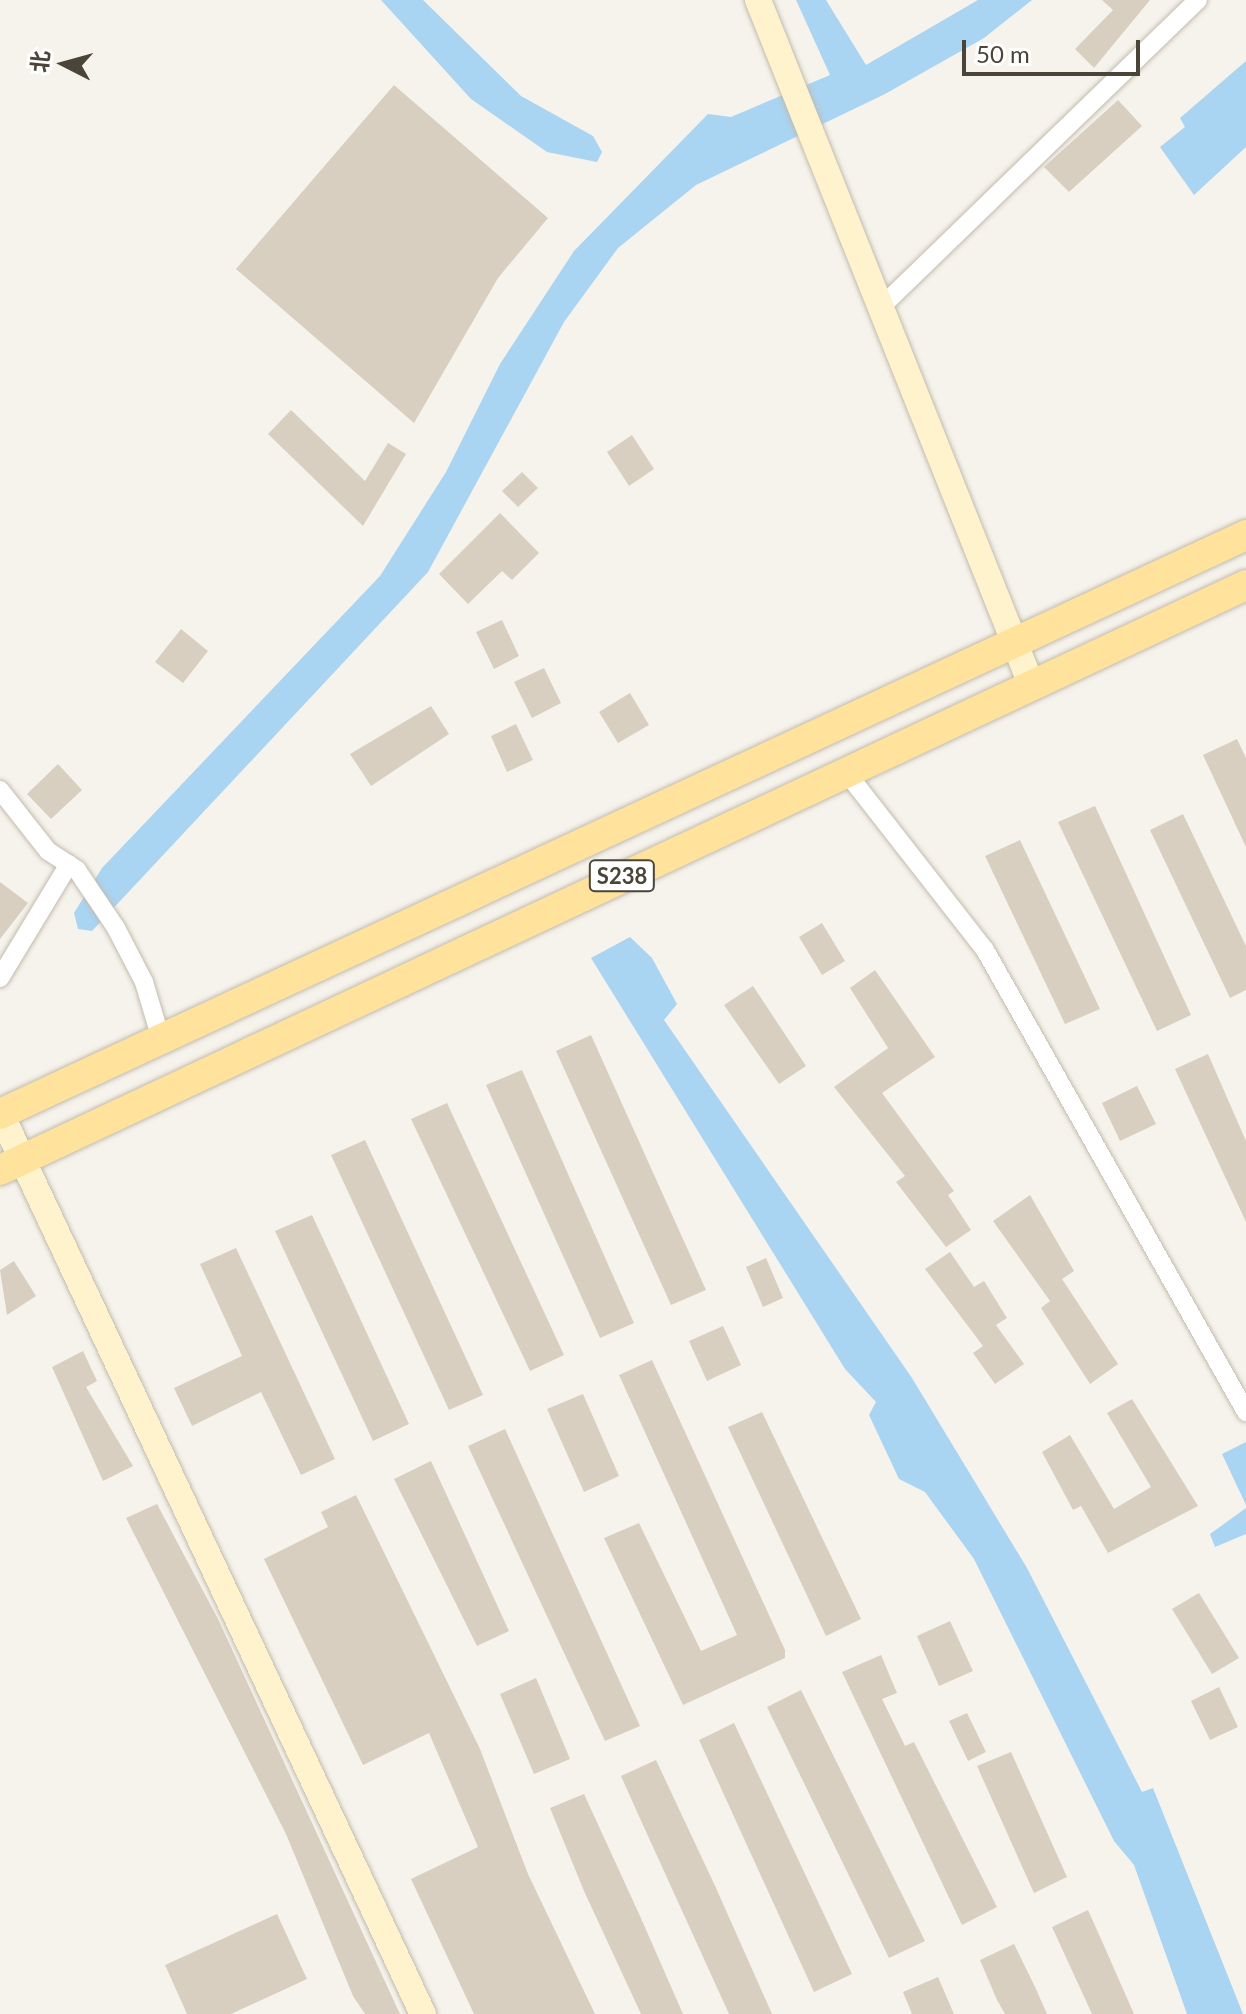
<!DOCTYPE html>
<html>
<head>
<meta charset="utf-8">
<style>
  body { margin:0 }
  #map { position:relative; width:1246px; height:2014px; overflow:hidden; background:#f6f3ec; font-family:Lato,"Noto Sans SC",sans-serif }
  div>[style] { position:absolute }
  .water>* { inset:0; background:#a9d4f2 }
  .building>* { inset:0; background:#d8cfc1 }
  .roads { filter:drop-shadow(0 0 2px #c2bbae) drop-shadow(0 0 2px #c2bbae) }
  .street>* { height:18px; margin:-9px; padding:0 9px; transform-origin:9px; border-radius:9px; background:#fff }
  .secondary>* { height:26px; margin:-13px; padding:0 13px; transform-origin:13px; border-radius:13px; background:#fff3cd }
  .primary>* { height:30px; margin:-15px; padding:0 15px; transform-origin:15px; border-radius:15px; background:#ffe39c }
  span { translate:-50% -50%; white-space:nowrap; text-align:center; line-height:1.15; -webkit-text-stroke:6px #fff; paint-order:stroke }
  .shield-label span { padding:2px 6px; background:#fff; border:2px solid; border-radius:6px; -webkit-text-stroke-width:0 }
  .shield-label { font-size:22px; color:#4b4439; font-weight:700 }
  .north { position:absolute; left:24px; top:24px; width:80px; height:80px; -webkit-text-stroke:6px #fff; paint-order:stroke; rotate:276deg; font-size:22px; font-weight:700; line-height:32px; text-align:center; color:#4b4439 }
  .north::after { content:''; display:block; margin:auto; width:28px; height:36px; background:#4b4439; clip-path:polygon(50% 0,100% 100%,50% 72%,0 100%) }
  .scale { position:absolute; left:962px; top:40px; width:178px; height:36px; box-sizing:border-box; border:4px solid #4b4439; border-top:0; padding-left:10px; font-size:24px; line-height:28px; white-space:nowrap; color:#4b4439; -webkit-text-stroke:6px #fff; paint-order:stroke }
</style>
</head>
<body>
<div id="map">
  <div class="water">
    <i style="clip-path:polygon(381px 0,423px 0,521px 96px,593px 136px,602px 152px,597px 162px,547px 152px,471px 99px)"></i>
    <i style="clip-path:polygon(796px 0,826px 0,866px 65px,978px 0,1032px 0,984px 38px,885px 94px,696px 185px,618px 248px,564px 322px,428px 572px,92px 931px,78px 929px,74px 913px,102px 868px,380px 576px,446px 472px,500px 364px,574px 251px,708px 114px,731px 117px,830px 75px)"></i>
    <i style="clip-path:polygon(1246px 61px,1246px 147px,1194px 195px,1160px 147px,1185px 127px,1180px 118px)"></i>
    <i style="clip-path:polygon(630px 937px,652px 958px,677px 1004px,664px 1020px,912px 1378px,1027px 1568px,1142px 1792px,1153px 1788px,1243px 2014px,1187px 2014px,1134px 1865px,1114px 1841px,974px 1559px,925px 1492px,899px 1479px,869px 1415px,876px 1402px,845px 1369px,591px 958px)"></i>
    <i style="clip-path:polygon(1246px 1442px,1246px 1505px,1222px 1454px)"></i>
    <i style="clip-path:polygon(1246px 1508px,1246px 1534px,1215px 1547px,1210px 1534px)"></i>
  </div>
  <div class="building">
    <i style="clip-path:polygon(1102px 0,1150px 0,1094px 68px,1075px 49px,1113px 10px)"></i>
    <i style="clip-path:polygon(394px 85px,548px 218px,498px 278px,414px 423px,236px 269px)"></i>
    <i style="clip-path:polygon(1118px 100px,1142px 126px,1069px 192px,1044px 167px)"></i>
    <i style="clip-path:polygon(291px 410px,365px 481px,388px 443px,406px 454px,363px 526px,268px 434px)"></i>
    <i style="clip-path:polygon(632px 435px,654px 469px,629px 486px,607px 452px)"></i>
    <i style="clip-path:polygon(522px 472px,538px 488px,518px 507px,502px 491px)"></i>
    <i style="clip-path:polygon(500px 513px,539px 553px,512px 580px,502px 571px,468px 604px,439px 574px)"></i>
    <i style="clip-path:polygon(502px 620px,519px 656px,494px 669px,476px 632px)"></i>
    <i style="clip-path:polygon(181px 629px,208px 651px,183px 683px,155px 662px)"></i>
    <i style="clip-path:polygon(544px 668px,561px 703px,532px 718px,514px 682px)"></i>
    <i style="clip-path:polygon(630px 693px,649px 725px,618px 743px,599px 712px)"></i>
    <i style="clip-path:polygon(431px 706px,449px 734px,371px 786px,350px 754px)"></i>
    <i style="clip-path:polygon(516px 724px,533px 760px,507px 772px,491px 736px)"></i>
    <i style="clip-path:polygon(1237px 739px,1246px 758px,1246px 847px,1203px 755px)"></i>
    <i style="clip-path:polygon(58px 764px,82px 790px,51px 819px,27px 794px)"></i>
    <i style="clip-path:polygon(1095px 806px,1191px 1015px,1157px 1031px,1058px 822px)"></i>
    <i style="clip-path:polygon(1183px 814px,1246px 946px,1246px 990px,1230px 998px,1150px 830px)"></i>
    <i style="clip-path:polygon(1020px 840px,1100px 1009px,1065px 1024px,985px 856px)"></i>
    <i style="clip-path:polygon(0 882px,28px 903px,0 939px)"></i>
    <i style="clip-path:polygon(822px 923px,845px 961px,822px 975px,799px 937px)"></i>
    <i style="clip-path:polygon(875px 970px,935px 1057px,882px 1093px,954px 1191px,948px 1195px,971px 1230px,946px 1247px,896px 1182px,905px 1176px,834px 1087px,888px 1048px,850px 988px)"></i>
    <i style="clip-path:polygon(753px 986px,806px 1066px,779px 1084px,724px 1005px)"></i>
    <i style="clip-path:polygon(591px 1035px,706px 1290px,671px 1305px,556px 1051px)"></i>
    <i style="clip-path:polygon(1208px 1054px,1246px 1141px,1246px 1222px,1175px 1069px)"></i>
    <i style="clip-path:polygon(522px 1070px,634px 1323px,600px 1338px,486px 1085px)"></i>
    <i style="clip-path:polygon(1137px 1086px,1156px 1124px,1120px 1141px,1102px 1103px)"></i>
    <i style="clip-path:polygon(447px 1103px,564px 1355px,530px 1371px,411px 1119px)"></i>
    <i style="clip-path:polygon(365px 1140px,483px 1395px,449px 1410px,331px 1155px)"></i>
    <i style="clip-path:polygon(1030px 1195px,1074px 1271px,1062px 1279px,1118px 1364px,1090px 1384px,1041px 1308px,1050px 1301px,993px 1221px)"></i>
    <i style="clip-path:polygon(312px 1215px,409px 1424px,373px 1441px,275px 1231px)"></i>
    <i style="clip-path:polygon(236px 1248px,335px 1459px,301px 1475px,261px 1392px,192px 1426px,174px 1388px,242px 1356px,200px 1264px)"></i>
    <i style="clip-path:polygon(950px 1252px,974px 1287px,984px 1281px,1007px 1318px,996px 1325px,1024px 1364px,995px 1384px,973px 1353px,983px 1346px,925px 1269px)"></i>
    <i style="clip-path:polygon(766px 1258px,783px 1298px,763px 1307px,746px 1267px)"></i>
    <i style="clip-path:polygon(14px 1261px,36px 1296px,7px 1315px,0 1270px)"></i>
    <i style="clip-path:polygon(723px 1326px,741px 1365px,707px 1381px,689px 1341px)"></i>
    <i style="clip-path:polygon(83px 1351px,97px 1381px,86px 1387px,133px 1466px,103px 1481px,52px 1367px)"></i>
    <i style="clip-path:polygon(652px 1360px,785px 1650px,785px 1658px,683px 1705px,604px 1538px,639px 1523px,701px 1651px,737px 1635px,619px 1375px)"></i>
    <i style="clip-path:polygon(583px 1394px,619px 1476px,584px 1492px,547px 1409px)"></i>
    <i style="clip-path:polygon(1132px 1399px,1198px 1506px,1108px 1553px,1081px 1506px,1073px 1510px,1042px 1452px,1070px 1435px,1114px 1509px,1151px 1487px,1107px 1413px)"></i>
    <i style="clip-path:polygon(762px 1412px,861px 1619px,826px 1636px,728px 1427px)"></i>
    <i style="clip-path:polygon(505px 1429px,640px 1726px,605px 1741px,468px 1446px)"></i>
    <i style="clip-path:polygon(431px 1461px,509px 1631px,477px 1646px,394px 1479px)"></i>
    <i style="clip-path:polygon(356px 1495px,480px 1749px,528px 1874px,595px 2014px,474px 2014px,411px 1879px,478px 1847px,429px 1733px,363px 1765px,264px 1559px,328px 1527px,321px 1512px)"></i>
    <i style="clip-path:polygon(157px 1504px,218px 1619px,400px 2014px,365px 2014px,353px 1996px,286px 1834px,126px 1518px)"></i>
    <i style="clip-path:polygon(1199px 1593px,1239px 1658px,1212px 1674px,1172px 1609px)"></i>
    <i style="clip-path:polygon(950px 1621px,973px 1671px,939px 1686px,917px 1636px)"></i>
    <i style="clip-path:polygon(881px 1655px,897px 1693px,882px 1699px,905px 1746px,914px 1742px,997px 1907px,962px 1925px,842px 1672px)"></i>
    <i style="clip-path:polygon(536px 1678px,570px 1759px,534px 1774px,500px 1694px)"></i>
    <i style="clip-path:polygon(1219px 1687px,1238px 1727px,1210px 1740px,1191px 1701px)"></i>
    <i style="clip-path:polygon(801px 1690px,925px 1941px,889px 1958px,767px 1707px)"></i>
    <i style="clip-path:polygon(967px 1713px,986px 1752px,968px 1761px,949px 1721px)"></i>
    <i style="clip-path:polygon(734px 1723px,852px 1974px,814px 1992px,699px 1740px)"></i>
    <i style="clip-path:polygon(1011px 1752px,1067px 1877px,1034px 1893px,977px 1766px)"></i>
    <i style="clip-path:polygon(656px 1760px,716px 1888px,772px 2014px,729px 2014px,638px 1814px,621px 1776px)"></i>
    <i style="clip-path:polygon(584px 1794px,640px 1916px,683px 2014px,641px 2014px,584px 1891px,550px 1808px)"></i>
    <i style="clip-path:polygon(1088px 1910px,1105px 1948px,1134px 2014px,1092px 2014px,1052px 1927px)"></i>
    <i style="clip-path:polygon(277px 1914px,307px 1979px,231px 2014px,187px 2014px,165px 1965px)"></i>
    <i style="clip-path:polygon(1014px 1944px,1036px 1989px,1047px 2014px,1005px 2014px,997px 2000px,980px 1960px)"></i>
    <i style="clip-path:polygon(938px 1977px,954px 2014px,912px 2014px,903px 1992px)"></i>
  </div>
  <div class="roads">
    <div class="street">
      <i style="left:879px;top:309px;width:444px;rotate:-44.1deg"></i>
      <i style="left:846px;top:772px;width:226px;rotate:52deg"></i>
      <i style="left:985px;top:950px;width:531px;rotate:60.54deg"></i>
      <i style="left:0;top:790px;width:78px;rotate:51.8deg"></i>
      <i style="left:48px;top:851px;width:35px;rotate:33deg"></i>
      <i style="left:77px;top:870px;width:70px;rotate:56.1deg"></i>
      <i style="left:116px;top:928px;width:61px;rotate:62.6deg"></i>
      <i style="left:144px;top:982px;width:59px;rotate:73.4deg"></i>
      <i style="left:0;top:978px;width:133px;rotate:-58.8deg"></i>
    </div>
    <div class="secondary">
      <i style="left:758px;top:0;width:736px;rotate:68.24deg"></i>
      <i style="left:1px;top:1114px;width:994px;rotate:64.88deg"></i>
    </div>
    <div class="primary">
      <i style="left:0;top:1114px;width:1374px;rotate:-24.92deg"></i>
      <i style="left:0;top:1170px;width:1376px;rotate:-25.15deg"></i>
    </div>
  </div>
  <div class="shield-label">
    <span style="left:622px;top:876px">S238</span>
  </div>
  <div class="north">北</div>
  <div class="scale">50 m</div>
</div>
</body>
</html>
